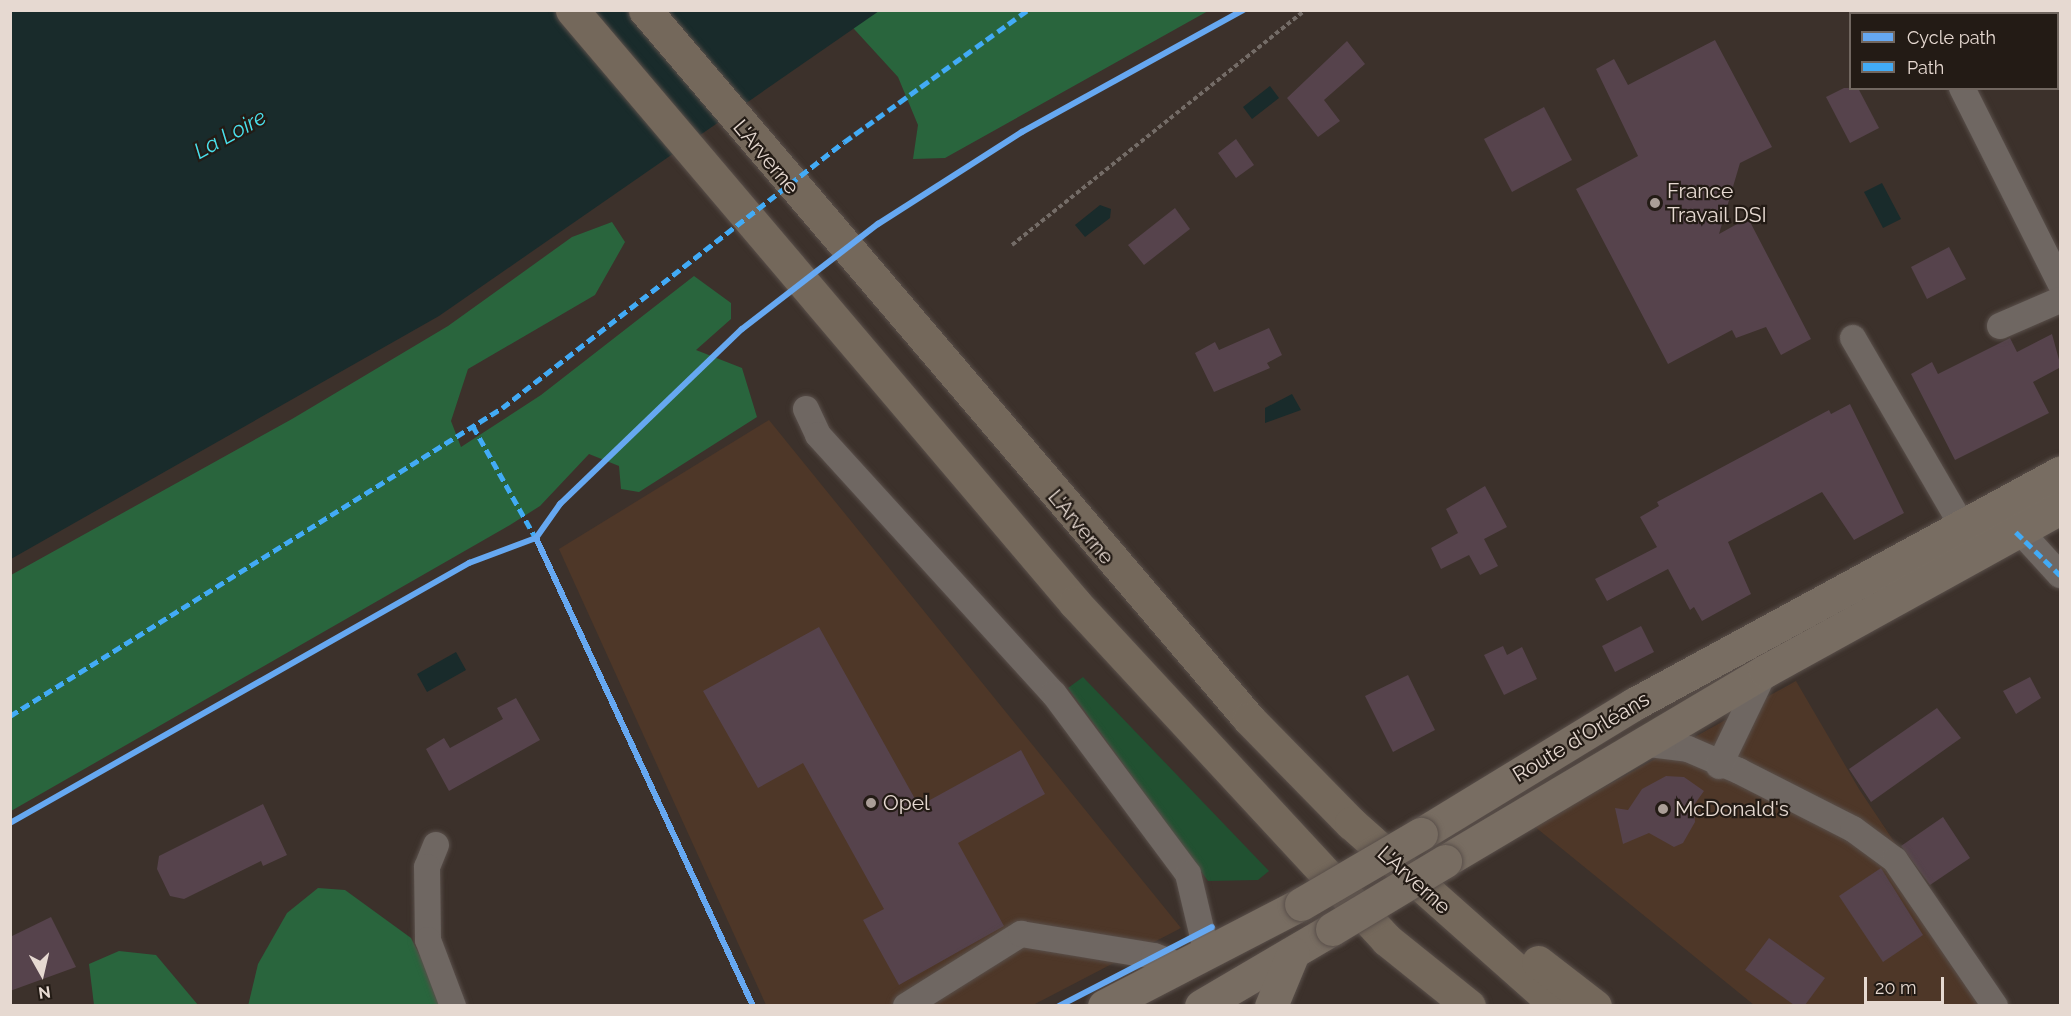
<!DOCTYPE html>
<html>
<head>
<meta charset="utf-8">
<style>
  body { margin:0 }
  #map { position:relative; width:2071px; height:1016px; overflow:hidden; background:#3c312b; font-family:Raleway,sans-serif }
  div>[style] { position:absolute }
  .built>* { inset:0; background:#4e3728 }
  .green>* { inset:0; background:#215131 }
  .forest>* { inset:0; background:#29653d }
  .water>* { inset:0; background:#192b2b }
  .building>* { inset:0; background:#56434c }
  .path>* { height:4px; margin-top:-2px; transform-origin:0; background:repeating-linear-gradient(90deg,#746c67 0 4.5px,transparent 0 7.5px) }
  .roads { filter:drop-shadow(0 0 2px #594f4a) drop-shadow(0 0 2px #594f4a) }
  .minor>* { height:26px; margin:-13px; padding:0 13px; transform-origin:13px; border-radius:13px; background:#6f6762 }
  .major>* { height:33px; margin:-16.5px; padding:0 16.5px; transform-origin:16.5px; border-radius:16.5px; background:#786d62 }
  .highway>* { height:33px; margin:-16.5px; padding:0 16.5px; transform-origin:16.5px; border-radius:16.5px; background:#74685b }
  .bridges { filter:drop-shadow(0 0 2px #594f4a) drop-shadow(0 0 2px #594f4a) }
  .major-bridge>* { height:33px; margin:-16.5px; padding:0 16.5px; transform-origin:16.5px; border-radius:16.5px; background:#786d62 }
  .quiet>* { height:4.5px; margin-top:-2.25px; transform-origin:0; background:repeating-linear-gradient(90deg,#42abf6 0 9px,transparent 0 13.5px) }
  .cycleway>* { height:6px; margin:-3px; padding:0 3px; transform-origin:3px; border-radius:3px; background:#66a8f1 }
  .dots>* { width:16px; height:16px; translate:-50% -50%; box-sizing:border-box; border:3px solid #231b15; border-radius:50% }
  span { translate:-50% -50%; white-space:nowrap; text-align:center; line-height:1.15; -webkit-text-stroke:4.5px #231b15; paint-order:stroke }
  .street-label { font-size:21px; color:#e6d9d1 }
  .poi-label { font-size:21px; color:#e6d9d1 }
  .left { translate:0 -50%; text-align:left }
  .water-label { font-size:22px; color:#49e0ec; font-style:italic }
  .frame { position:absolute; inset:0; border:12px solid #e6d9d1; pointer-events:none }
  .legend { position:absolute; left:1849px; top:12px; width:210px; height:78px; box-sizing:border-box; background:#231b15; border:2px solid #716760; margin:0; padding:8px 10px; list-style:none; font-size:18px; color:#e6d9d1 }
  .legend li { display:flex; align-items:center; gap:12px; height:30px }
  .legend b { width:30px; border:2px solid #716760 }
  .north { position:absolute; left:12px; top:944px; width:60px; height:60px; -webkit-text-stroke:4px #231b15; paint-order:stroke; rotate:172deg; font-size:16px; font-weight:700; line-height:24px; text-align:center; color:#e6d9d1 }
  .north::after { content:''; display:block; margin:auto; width:21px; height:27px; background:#e6d9d1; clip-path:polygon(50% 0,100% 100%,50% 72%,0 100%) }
  .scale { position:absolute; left:1864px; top:977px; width:80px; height:27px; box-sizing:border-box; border:3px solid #e6d9d1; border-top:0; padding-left:8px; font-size:18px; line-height:21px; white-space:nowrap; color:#e6d9d1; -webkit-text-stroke:4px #231b15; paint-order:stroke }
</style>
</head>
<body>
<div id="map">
  <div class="built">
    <i style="clip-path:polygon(769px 420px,1181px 928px,1033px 1005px,766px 1005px,559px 549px)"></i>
    <i style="clip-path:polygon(1796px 681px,1859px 789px,2003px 1005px,1754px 1005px,1534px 826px)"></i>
  </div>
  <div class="green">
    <i style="clip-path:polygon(1083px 677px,1269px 871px,1258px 880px,1208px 881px,1068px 688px)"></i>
  </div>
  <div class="forest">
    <i style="clip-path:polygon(855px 10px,1208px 11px,945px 158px,913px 159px,918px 125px,898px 77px,844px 18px)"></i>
    <i style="clip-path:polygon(612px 222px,625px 242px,595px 295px,468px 369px,451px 421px,461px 447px,541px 395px,694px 276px,731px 303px,731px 319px,696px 350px,742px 368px,757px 417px,639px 492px,621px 489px,619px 466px,589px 454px,540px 506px,510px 525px,11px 811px,11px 575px,292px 419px,448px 326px,572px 237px)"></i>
    <i style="clip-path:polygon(318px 888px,345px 890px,411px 938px,445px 1005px,248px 1006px,258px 964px,287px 913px)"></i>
    <i style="clip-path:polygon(119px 951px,156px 955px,198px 1005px,94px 1005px,89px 964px)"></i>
  </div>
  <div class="water">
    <i style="clip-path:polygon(11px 11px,879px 11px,439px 316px,11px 559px)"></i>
    <i style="clip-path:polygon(1270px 86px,1279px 98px,1252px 119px,1243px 107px)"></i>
    <i style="clip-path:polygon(1882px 183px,1901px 219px,1883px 228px,1864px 192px)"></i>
    <i style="clip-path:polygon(1100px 205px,1111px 209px,1110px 218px,1085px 237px,1075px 225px)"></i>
    <i style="clip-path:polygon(1292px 394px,1301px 410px,1265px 423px,1265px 408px)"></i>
    <i style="clip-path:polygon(456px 652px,466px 670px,427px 692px,417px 674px)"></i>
  </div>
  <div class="building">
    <i style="clip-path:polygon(1715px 40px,1772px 147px,1740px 163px,1719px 234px,1748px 218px,1811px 339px,1781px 355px,1766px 327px,1736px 338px,1732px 330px,1668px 364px,1576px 189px,1638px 156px,1596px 69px,1614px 59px,1628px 85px)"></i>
    <i style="clip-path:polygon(1347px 41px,1365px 64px,1324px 100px,1340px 121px,1318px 137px,1287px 98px)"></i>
    <i style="clip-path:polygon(1844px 88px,1858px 88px,1879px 128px,1850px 143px,1826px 97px)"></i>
    <i style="clip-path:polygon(1544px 107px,1572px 160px,1512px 192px,1484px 139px)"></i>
    <i style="clip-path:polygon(1236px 139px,1254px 165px,1236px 178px,1218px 153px)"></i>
    <i style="clip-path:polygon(1175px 208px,1190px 229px,1144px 265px,1128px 245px)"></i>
    <i style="clip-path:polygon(1949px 247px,1966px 279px,1927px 299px,1911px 267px)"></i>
    <i style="clip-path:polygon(1269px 328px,1282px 355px,1267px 363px,1270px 368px,1214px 392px,1195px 353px,1215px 342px,1219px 350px)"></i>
    <i style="clip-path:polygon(2052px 334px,2061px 367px,2033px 382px,2049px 413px,1955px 460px,1911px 374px,1932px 362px,1938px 374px,2010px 338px,2017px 352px)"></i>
    <i style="clip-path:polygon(1850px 404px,1904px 513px,1854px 540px,1822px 492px,1728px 542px,1751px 594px,1702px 621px,1694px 607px,1690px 610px,1668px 569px,1607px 601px,1595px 579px,1657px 547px,1640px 517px,1659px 506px,1657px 502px,1829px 410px,1831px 414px)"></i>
    <i style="clip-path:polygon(1485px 486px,1507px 527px,1484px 539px,1498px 566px,1480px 575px,1469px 555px,1441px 569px,1431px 548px,1458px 533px,1446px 509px)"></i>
    <i style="clip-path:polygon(1641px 626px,1654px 652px,1615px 672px,1602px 646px)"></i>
    <i style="clip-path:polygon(819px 627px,919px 806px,1021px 750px,1045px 794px,958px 843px,1004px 926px,899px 985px,863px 920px,884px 909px,803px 763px,758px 788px,703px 691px)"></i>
    <i style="clip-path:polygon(1503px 646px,1507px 655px,1522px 647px,1537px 679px,1504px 695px,1484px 655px)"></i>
    <i style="clip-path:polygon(1408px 675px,1435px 730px,1393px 752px,1365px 696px)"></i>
    <i style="clip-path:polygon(2030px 677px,2041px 698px,2016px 714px,2003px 691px)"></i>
    <i style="clip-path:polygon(516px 698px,540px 740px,449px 791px,426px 749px,444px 738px,450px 748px,503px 719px,497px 708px)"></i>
    <i style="clip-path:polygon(1937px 708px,1961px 738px,1871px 802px,1849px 769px)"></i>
    <i style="clip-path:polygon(1666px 776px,1684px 777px,1704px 791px,1694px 805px,1695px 822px,1683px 843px,1674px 847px,1649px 833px,1623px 844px,1615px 808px,1628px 810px,1642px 789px)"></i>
    <i style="clip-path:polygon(263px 804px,287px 855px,263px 866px,261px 861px,184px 899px,170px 896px,157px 869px,159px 856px)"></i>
    <i style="clip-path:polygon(1943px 817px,1970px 858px,1930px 885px,1901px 846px)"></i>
    <i style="clip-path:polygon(1881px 868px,1923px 935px,1883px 962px,1839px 896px)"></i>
    <i style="clip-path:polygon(51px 917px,76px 967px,10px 991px,10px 937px)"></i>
    <i style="clip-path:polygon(1769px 938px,1825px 978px,1805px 1005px,1794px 1005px,1745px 970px)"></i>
  </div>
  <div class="path">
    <i style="left:1012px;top:245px;width:376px;rotate:-38.7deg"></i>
  </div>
  <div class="roads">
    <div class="minor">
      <i style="left:1929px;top:10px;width:4px;rotate:76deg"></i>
      <i style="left:1962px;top:88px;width:218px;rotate:63.3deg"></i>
      <i style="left:2000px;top:326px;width:65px;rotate:-23.4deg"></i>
      <i style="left:1853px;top:338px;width:219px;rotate:59.8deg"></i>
      <i style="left:806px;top:409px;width:29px;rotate:65deg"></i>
      <i style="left:818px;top:435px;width:350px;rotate:47.7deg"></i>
      <i style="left:1054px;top:694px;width:224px;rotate:53.3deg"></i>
      <i style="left:1188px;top:874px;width:82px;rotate:76.6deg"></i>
      <i style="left:2008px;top:518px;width:77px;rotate:47.6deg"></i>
      <i style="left:1641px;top:743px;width:47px;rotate:7.3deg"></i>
      <i style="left:1688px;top:749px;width:56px;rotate:23.3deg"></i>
      <i style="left:1739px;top:771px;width:128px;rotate:27deg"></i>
      <i style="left:1853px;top:829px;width:52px;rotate:36.4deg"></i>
      <i style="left:1895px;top:860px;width:177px;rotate:55.6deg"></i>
      <i style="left:1719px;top:766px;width:106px;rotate:-64.2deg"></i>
      <i style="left:436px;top:845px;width:24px;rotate:112deg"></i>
      <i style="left:427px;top:867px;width:73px;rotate:89.2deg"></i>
      <i style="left:428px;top:940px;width:71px;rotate:69.3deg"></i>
      <i style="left:906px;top:1006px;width:136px;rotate:-32.1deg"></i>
      <i style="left:1021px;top:934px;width:135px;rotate:9.4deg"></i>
      <i style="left:1154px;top:956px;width:30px;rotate:20deg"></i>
    </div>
    <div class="major">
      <i style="left:1421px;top:834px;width:250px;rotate:-31.4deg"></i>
      <i style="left:1634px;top:704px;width:485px;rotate:-28.5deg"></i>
      <i style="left:1445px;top:861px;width:372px;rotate:-30.7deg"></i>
      <i style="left:1765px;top:671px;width:337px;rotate:-28.9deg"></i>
      <i style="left:1104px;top:1006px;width:222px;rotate:-27.4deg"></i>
      <i style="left:1201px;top:1006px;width:152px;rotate:-30.4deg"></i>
      <i style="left:1271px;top:1006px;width:57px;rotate:-67.5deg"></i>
    </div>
    <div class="highway">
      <i style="left:572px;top:10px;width:778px;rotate:49.69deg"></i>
      <i style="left:1075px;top:603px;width:459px;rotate:47.2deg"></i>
      <i style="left:1387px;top:940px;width:105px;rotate:38.8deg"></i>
      <i style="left:645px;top:10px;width:931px;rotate:49.57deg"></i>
      <i style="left:1249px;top:719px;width:146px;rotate:45.6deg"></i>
      <i style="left:1351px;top:823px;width:276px;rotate:41.6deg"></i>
      <i style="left:1538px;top:962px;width:72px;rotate:37.7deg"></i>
    </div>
  </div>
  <div class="bridges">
    <div class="major-bridge">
      <i style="left:1301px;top:904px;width:139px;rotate:-30.3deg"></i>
      <i style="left:1332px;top:929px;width:132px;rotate:-31deg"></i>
    </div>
  </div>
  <div class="quiet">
    <i style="left:473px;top:426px;width:133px;rotate:60.7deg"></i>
    <i style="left:2016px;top:532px;width:62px;rotate:44.3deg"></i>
    <i style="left:10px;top:716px;width:580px;rotate:-32.05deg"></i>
    <i style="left:502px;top:408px;width:433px;rotate:-37.9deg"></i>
    <i style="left:844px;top:142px;width:226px;rotate:-35.7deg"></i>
  </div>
  <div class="cycleway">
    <i style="left:536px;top:538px;width:516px;rotate:65.12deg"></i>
    <i style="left:10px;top:823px;width:528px;rotate:-29.53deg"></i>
    <i style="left:469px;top:563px;width:72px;rotate:-20.5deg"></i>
    <i style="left:536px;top:538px;width:42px;rotate:-54.8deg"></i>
    <i style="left:560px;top:504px;width:252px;rotate:-43.9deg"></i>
    <i style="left:742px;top:329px;width:172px;rotate:-37.7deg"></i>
    <i style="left:878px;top:224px;width:171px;rotate:-32.6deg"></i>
    <i style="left:1022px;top:132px;width:252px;rotate:-28.9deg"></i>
    <i style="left:1059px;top:1006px;width:172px;rotate:-27.3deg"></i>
  </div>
  <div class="dots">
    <i style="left:1655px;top:203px;background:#aa9e97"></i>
    <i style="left:871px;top:803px;background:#aa9e97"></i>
    <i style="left:1663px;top:809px;background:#aa9e97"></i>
  </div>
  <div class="street-label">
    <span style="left:766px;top:157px;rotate:50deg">L'Arverne</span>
    <span style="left:1081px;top:527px;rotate:50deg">L'Arverne</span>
    <span style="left:1581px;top:737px;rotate:-31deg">Route d'Orléans</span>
    <span style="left:1414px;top:880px;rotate:42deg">L'Arverne</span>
  </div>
  <div class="poi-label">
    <span class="left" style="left:1667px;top:203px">France<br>Travail DSI</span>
    <span class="left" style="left:883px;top:803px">Opel</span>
    <span class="left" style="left:1675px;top:809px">McDonald's</span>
  </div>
  <div class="water-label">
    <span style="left:230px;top:134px;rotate:-29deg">La Loire</span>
  </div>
  <div class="frame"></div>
  <ul class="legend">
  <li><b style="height:8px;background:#66a8f1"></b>Cycle path</li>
  <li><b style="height:8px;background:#42abf6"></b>Path</li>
  </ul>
  <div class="north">N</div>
  <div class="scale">20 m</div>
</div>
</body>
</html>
